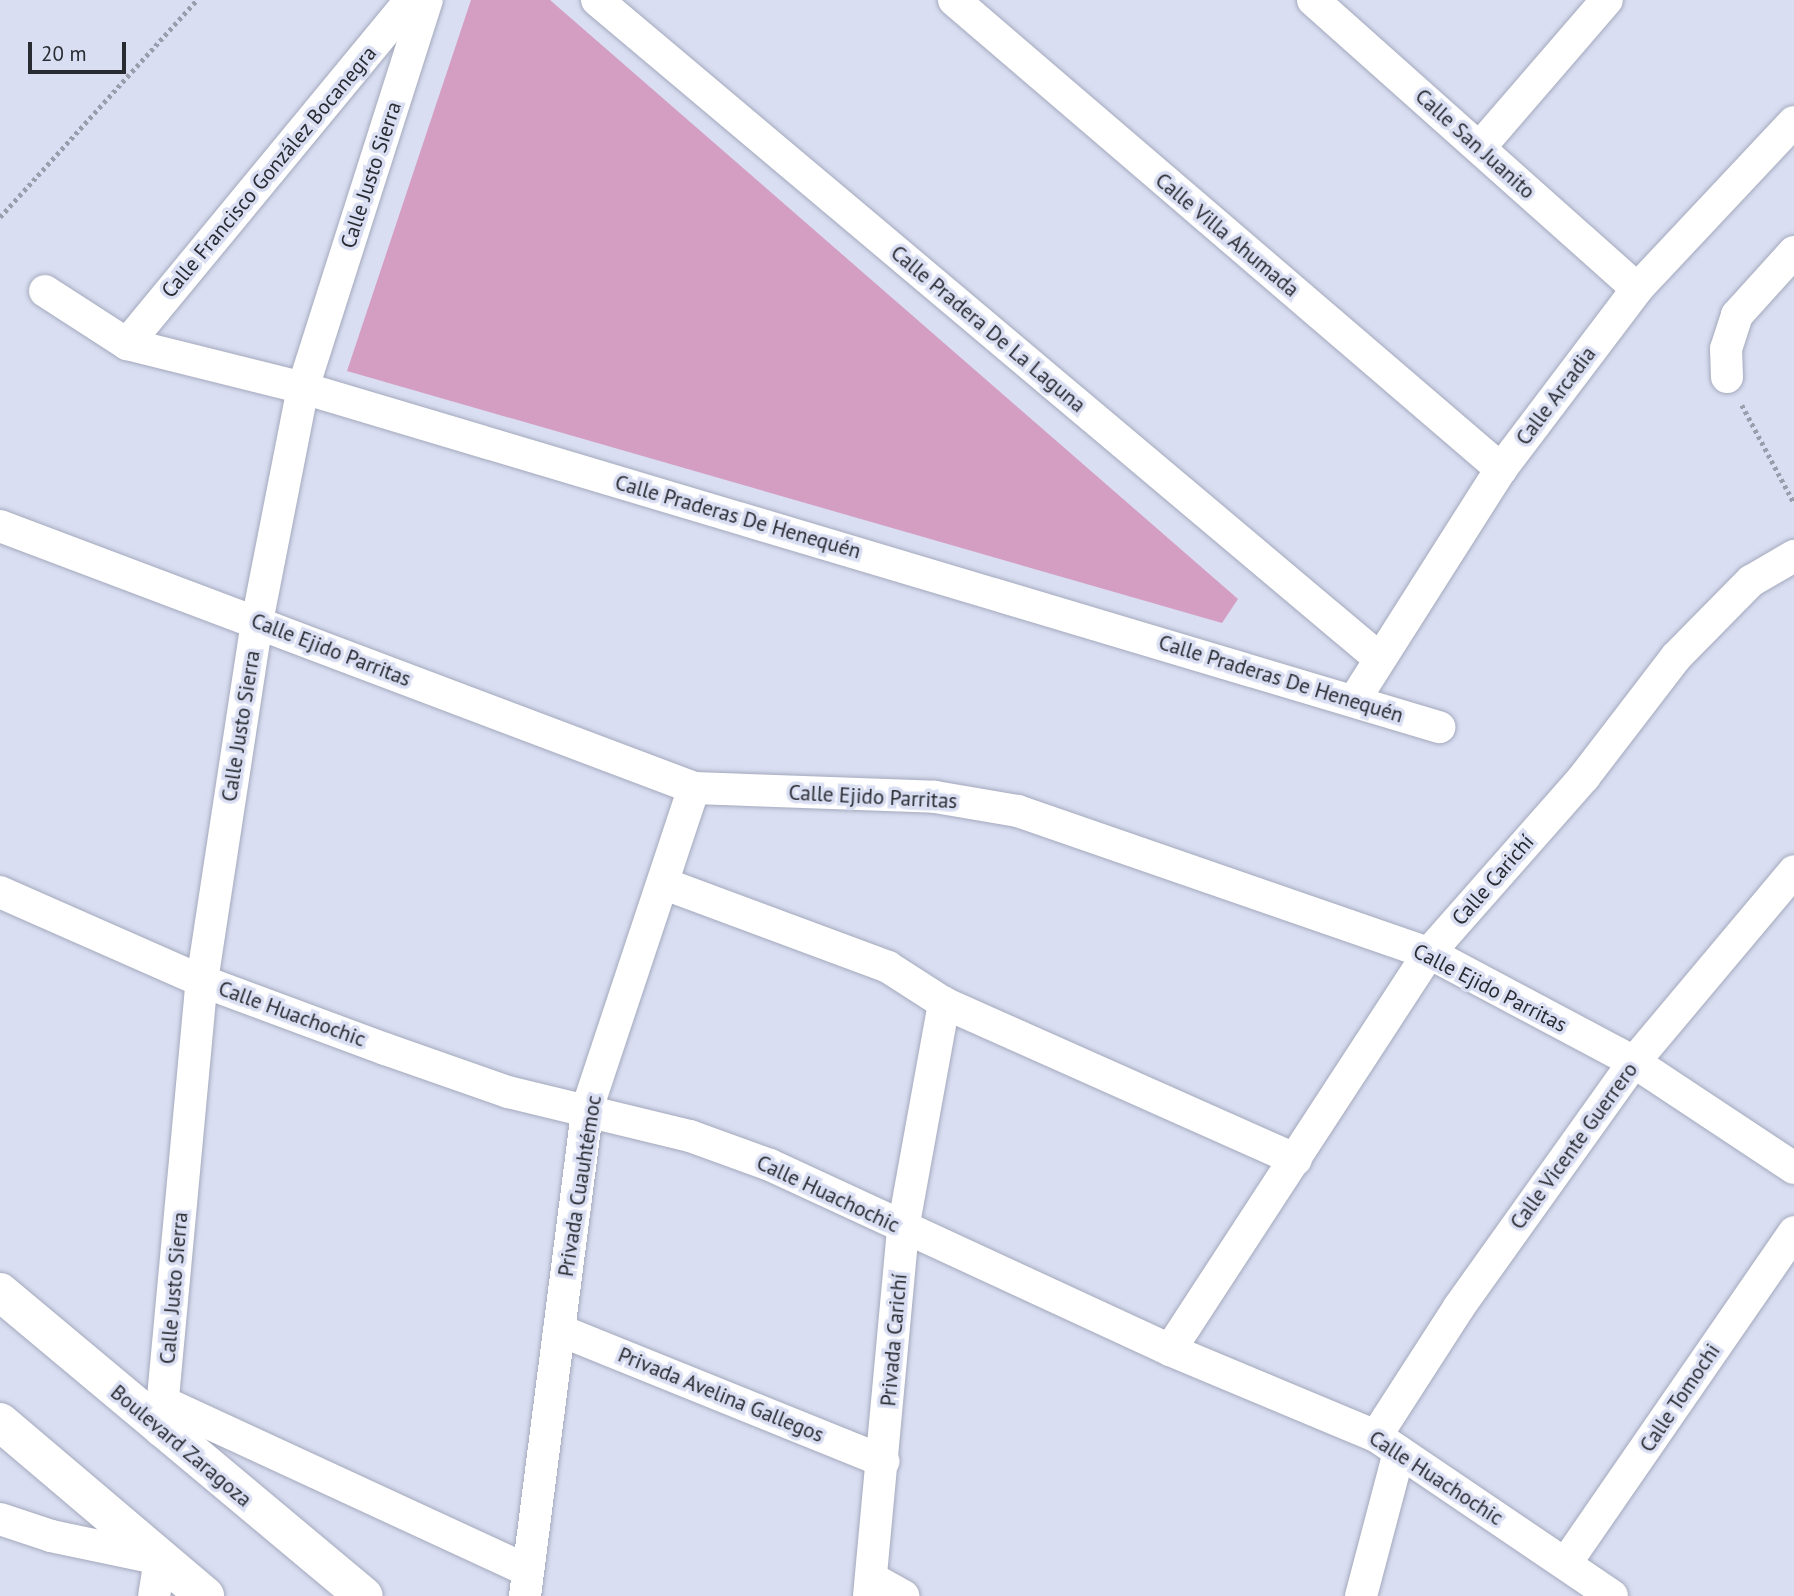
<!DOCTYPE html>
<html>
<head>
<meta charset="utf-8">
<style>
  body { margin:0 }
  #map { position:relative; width:1794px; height:1596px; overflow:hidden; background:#d9def2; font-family:"PT Sans",sans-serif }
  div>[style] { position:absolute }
  .green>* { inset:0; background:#d49ec2 }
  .path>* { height:4.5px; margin-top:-2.25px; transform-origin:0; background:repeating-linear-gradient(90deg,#999dac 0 3.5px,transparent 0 7px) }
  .roads { filter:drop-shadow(0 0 2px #a4a9bc) drop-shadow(0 0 2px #a4a9bc) }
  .minor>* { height:32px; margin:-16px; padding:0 16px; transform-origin:16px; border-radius:16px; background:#fff }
  .major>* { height:38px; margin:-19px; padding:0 19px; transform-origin:19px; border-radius:19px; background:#fff }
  span { translate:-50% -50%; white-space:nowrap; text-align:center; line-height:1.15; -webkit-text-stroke:7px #d9def2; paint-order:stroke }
  .street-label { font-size:21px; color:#292b32 }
  .scale { position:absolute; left:28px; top:42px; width:98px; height:32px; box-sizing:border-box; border:4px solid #292b32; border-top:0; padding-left:9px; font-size:21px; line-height:24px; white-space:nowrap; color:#292b32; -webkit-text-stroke:5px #d9def2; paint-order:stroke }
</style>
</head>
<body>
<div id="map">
  <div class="green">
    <i style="clip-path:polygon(471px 0,550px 0,1238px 599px,1222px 623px,347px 371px)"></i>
  </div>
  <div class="path">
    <i style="left:0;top:217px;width:293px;rotate:-47.8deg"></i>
    <i style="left:1742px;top:405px;width:111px;rotate:62deg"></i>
  </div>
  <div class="roads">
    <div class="minor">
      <i style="left:597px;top:0;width:1022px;rotate:40.08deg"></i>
      <i style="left:954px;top:0;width:721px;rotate:40.61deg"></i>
      <i style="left:1313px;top:0;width:434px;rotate:41.7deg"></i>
      <i style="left:1480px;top:147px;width:194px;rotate:-49.2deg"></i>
      <i style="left:45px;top:291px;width:98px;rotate:32.9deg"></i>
      <i style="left:127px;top:344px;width:181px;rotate:14deg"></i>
      <i style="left:303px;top:388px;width:1186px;rotate:16.62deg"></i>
      <i style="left:127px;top:344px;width:446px;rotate:-50.5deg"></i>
      <i style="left:1727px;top:377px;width:28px;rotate:-92deg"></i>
      <i style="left:1726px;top:349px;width:36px;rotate:-72deg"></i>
      <i style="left:1737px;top:315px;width:85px;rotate:-47.9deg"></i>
      <i style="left:0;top:526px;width:742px;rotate:20.68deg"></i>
      <i style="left:694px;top:788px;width:241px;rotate:2.1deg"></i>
      <i style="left:935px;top:797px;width:84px;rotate:9.6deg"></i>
      <i style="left:1018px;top:811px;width:435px;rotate:19.1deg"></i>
      <i style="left:1429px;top:953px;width:232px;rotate:28deg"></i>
      <i style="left:1634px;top:1062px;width:192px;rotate:33.5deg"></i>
      <i style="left:1355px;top:699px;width:272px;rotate:-57.6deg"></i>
      <i style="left:1501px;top:469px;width:226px;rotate:-52.9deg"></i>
      <i style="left:1637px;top:289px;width:229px;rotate:-46.8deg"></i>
      <i style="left:665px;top:884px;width:238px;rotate:20.4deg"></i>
      <i style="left:888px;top:967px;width:67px;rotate:32.7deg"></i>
      <i style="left:944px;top:1003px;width:385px;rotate:24deg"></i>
      <i style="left:0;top:892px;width:221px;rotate:23.8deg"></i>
      <i style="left:202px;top:981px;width:195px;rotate:20.4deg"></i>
      <i style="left:385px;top:1049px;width:130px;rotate:19.3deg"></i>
      <i style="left:508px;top:1092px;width:187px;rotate:13.6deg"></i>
      <i style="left:690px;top:1136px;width:85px;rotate:19.9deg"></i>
      <i style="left:770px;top:1165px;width:441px;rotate:24.8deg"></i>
      <i style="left:1170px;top:1350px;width:223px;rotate:22.7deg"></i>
      <i style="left:1376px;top:1436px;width:285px;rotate:34.1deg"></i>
      <i style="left:559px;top:1330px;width:350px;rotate:22deg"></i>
      <i style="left:1170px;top:1350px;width:474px;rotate:-56.9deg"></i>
      <i style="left:1429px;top:953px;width:235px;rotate:-48.6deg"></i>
      <i style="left:1584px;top:777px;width:151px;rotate:-52.5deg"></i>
      <i style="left:1676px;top:657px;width:107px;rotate:-45.4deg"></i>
      <i style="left:1751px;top:581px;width:50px;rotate:-30.2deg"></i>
      <i style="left:163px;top:1402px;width:400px;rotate:24.8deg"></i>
      <i style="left:160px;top:1430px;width:451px;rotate:-84.7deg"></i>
      <i style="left:202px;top:981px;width:363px;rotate:-81.3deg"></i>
      <i style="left:257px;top:622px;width:238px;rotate:-78.9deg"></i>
      <i style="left:303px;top:388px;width:407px;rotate:-72.3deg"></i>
      <i style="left:1376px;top:1436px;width:153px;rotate:-57.2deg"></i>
      <i style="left:1459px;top:1307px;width:301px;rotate:-54.5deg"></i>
      <i style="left:1634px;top:1062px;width:249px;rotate:-50deg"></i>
      <i style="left:0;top:1519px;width:54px;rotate:18.4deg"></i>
      <i style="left:51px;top:1536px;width:111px;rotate:11.9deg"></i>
      <i style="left:160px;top:1559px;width:37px;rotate:99deg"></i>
      <i style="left:1566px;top:1563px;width:402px;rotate:-55.4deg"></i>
      <i style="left:871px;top:1578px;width:37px;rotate:29deg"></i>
      <i style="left:525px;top:1596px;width:491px;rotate:-82.7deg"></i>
      <i style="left:587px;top:1109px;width:338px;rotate:-71.6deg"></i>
      <i style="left:869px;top:1596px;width:369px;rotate:-84.7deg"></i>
      <i style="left:903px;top:1229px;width:230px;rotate:-79.7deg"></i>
      <i style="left:1361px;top:1596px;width:149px;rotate:-75.2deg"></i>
    </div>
    <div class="major">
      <i style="left:0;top:1292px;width:474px;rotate:39.9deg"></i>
      <i style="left:0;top:1422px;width:269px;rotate:40.3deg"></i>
    </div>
  </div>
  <div class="street-label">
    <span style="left:1475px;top:144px;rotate:42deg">Calle San Juanito</span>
    <span style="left:269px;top:172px;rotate:-50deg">Calle Francisco González Bocanegra</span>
    <span style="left:371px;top:175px;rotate:-72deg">Calle Justo Sierra</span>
    <span style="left:1227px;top:235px;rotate:40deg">Calle Villa Ahumada</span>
    <span style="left:988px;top:329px;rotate:40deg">Calle Pradera De La Laguna</span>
    <span style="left:1556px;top:396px;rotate:-53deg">Calle Arcadia</span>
    <span style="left:738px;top:517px;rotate:16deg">Calle Praderas De Henequén</span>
    <span style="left:331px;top:650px;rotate:21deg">Calle Ejido Parritas</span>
    <span style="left:1281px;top:679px;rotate:17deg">Calle Praderas De Henequén</span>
    <span style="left:241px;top:726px;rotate:-81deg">Calle Justo Sierra</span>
    <span style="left:873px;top:797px;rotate:3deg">Calle Ejido Parritas</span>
    <span style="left:1493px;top:880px;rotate:-49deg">Calle Carichí</span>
    <span style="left:1490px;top:988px;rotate:27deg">Calle Ejido Parritas</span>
    <span style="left:292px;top:1014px;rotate:20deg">Calle Huachochic</span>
    <span style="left:1574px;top:1146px;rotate:-54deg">Calle Vicente Guerrero</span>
    <span style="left:580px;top:1186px;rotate:-81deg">Privada Cuauhtémoc</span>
    <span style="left:828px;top:1194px;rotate:25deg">Calle Huachochic</span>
    <span style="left:174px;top:1288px;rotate:-85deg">Calle Justo Sierra</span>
    <span style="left:894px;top:1340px;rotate:-85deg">Privada Carichí</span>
    <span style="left:721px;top:1395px;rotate:22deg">Privada Avelina Gallegos</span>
    <span style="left:1680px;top:1398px;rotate:-56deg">Calle Tomochi</span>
    <span style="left:181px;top:1446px;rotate:40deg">Boulevard Zaragoza</span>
    <span style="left:1436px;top:1478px;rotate:33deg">Calle Huachochic</span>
  </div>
  <div class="scale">20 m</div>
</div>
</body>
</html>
